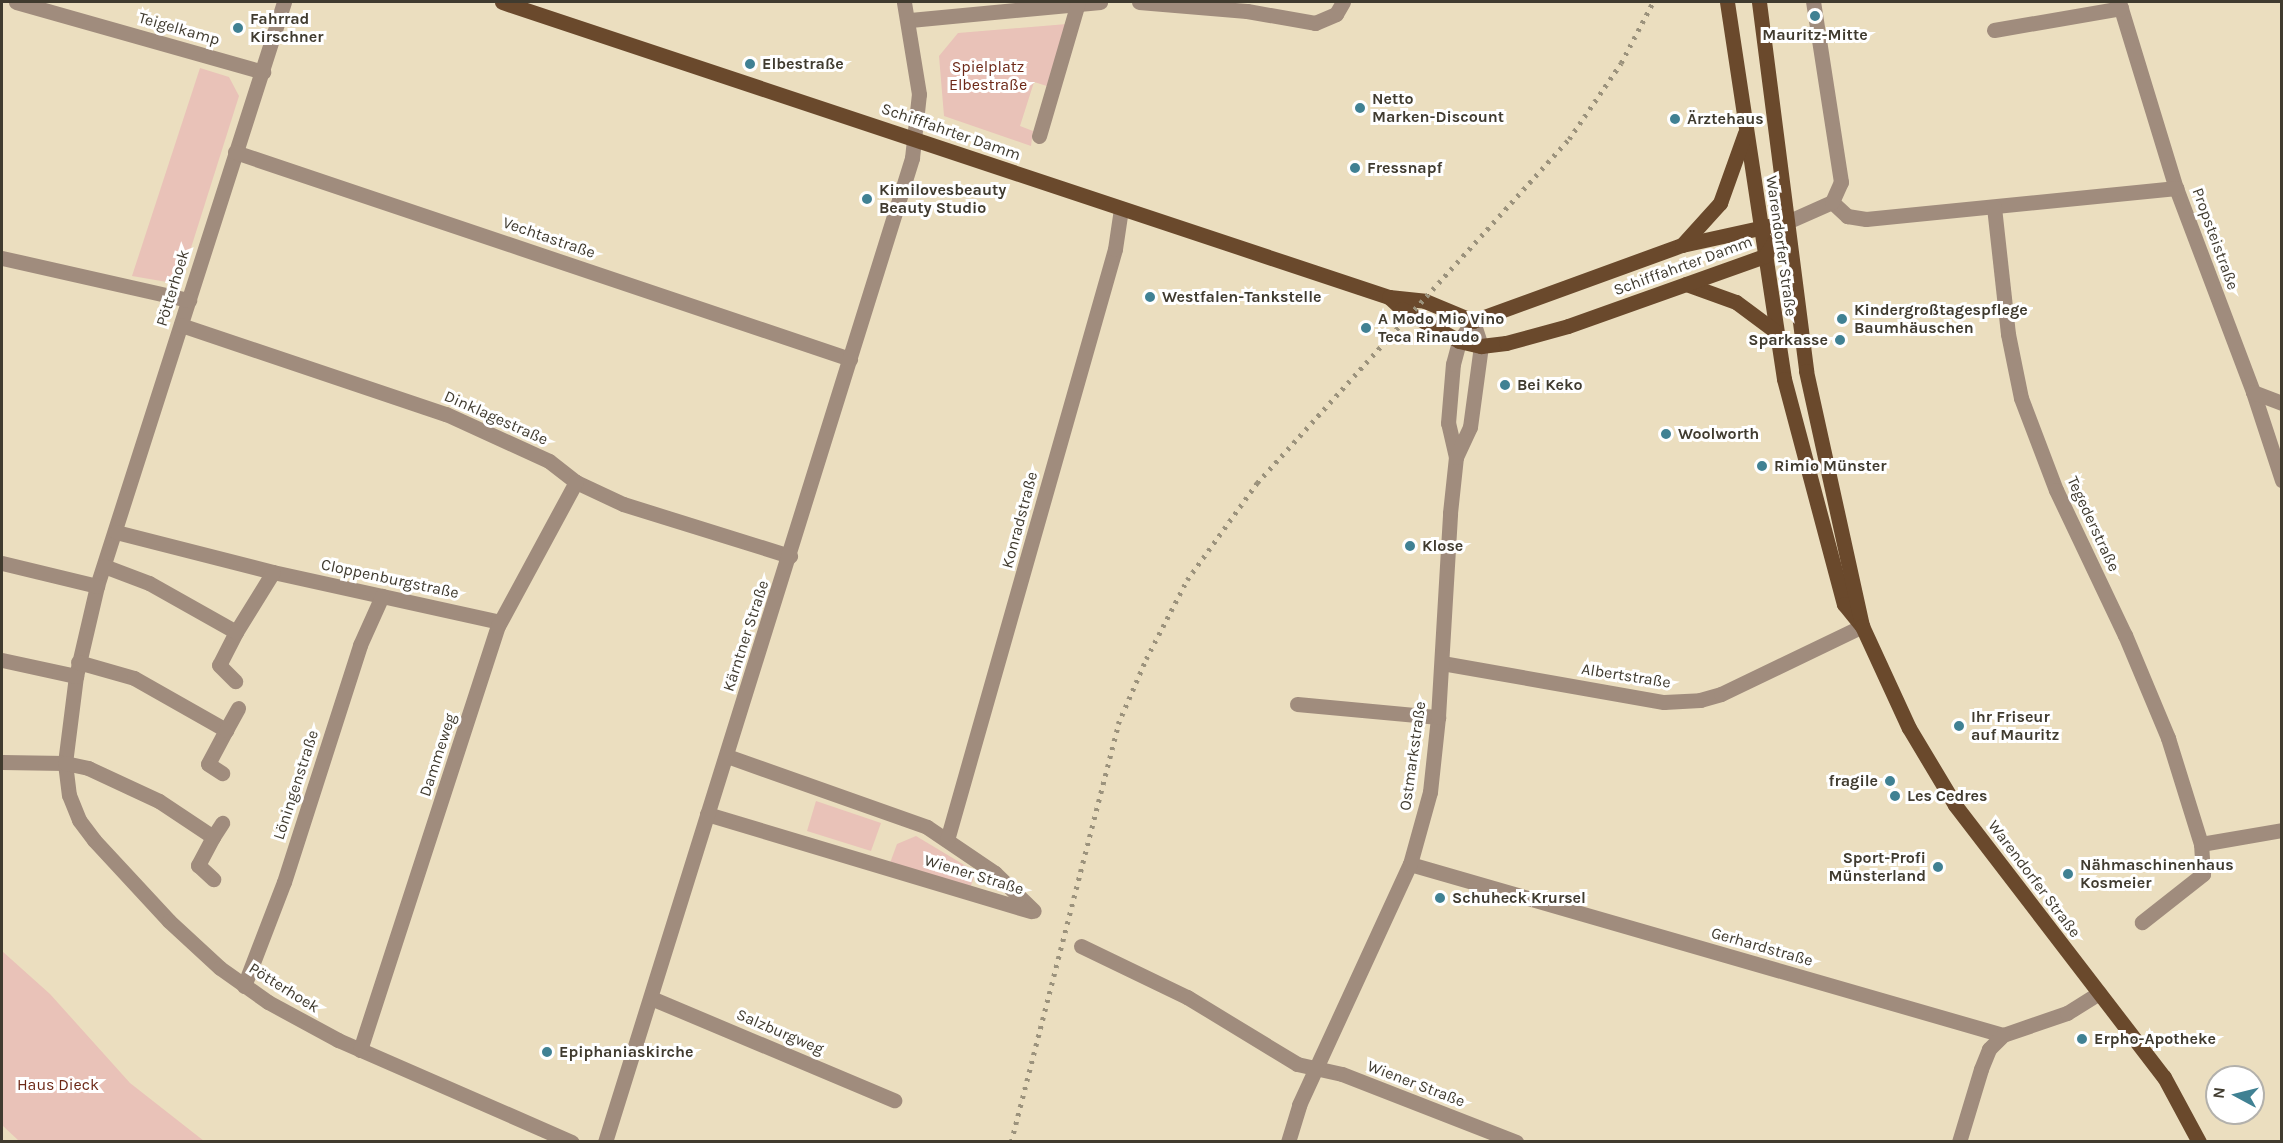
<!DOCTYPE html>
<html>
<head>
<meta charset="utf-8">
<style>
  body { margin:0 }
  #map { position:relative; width:2283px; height:1143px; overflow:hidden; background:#ebdebf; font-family:Karla,sans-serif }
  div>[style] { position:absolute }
  .green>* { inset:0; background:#e9c2b8 }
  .minor>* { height:15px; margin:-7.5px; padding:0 7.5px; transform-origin:7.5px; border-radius:7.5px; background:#a08c7d }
  .major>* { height:15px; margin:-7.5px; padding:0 7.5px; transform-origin:7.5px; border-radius:7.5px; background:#6a492c }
  .rail>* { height:4.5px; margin-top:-2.25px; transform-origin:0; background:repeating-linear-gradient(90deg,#9b927c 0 3px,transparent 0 9px) }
  .dots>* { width:16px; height:16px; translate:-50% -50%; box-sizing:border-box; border:3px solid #fff; border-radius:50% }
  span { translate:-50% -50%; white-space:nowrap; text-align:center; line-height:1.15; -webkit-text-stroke:6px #fff; paint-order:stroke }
  .poi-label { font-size:16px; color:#403b2f; font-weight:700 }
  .left { translate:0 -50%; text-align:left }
  .right { translate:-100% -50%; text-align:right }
  .street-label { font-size:16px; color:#403b2f }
  .park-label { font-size:16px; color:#6d2816 }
  .frame { position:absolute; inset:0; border:3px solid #403b2f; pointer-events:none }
  .north { position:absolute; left:2205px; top:1065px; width:60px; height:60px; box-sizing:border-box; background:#fff; border:2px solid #b3b1ac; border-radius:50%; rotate:277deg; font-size:16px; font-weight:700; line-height:24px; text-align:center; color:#403b2f }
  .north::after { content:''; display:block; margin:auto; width:21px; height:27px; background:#408193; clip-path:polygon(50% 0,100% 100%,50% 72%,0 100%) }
</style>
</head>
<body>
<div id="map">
  <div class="green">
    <i style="clip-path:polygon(1067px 24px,1047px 86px,1034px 82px,1020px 126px,1033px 131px,1031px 146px,944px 116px,939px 56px,958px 33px)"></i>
    <i style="clip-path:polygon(200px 68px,229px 77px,239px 96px,184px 270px,167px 282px,132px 276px)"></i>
    <i style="clip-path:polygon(816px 801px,881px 823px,871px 851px,807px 831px)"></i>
    <i style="clip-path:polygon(916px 836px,976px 872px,970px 888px,890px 863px,897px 844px)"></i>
    <i style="clip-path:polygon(2px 951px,50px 994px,130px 1083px,204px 1141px,19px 1141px,2px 1125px)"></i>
  </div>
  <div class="minor">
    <i style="left:16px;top:2px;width:257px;rotate:15.8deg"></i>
    <i style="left:284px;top:2px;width:613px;rotate:107.76deg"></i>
    <i style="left:97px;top:586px;width:92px;rotate:103.1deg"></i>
    <i style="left:76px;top:676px;width:88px;rotate:97.2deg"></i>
    <i style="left:65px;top:763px;width:32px;rotate:83deg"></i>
    <i style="left:69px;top:795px;width:27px;rotate:68deg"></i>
    <i style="left:79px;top:820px;width:25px;rotate:53deg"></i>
    <i style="left:94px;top:840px;width:110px;rotate:47.2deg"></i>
    <i style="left:169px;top:921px;width:69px;rotate:42.7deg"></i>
    <i style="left:220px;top:968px;width:59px;rotate:35.3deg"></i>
    <i style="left:268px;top:1002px;width:80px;rotate:28.5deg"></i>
    <i style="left:338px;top:1040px;width:255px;rotate:23.6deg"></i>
    <i style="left:1139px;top:2px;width:108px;rotate:4.8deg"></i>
    <i style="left:1247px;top:11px;width:69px;rotate:10deg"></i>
    <i style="left:1315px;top:23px;width:23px;rotate:-23deg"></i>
    <i style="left:1336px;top:14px;width:14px;rotate:-60deg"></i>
    <i style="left:2119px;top:2px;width:195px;rotate:73deg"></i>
    <i style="left:2176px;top:188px;width:218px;rotate:69.3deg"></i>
    <i style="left:2253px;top:392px;width:93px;rotate:71.8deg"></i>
    <i style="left:910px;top:20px;width:191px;rotate:-5.4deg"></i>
    <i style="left:1994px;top:30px;width:129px;rotate:-9.8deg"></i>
    <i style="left:1039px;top:136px;width:139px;rotate:-73.7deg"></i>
    <i style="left:235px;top:152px;width:649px;rotate:18.6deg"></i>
    <i style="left:1832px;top:202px;width:21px;rotate:43deg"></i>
    <i style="left:1847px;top:216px;width:19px;rotate:9deg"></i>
    <i style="left:1866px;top:219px;width:312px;rotate:-5.7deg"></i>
    <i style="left:1994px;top:207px;width:128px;rotate:83.7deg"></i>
    <i style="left:2008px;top:334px;width:65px;rotate:78.5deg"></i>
    <i style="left:2021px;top:398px;width:98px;rotate:69.2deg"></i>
    <i style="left:2056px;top:490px;width:161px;rotate:64.6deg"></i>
    <i style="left:2125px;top:635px;width:112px;rotate:67.3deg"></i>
    <i style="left:2168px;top:738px;width:111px;rotate:72.7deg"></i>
    <i style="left:2201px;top:844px;width:30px;rotate:86deg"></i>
    <i style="left:2203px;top:874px;width:78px;rotate:141.8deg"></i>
    <i style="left:1787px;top:222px;width:49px;rotate:-24deg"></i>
    <i style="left:1832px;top:202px;width:22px;rotate:-66deg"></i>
    <i style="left:1841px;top:182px;width:182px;rotate:-98.8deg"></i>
    <i style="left:2px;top:258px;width:192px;rotate:12.7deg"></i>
    <i style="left:181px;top:325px;width:280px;rotate:18.6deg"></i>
    <i style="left:446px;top:414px;width:113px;rotate:24.5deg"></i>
    <i style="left:549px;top:461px;width:34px;rotate:38deg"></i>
    <i style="left:576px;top:482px;width:52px;rotate:25.1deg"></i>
    <i style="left:623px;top:504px;width:175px;rotate:17.3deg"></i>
    <i style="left:2253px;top:392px;width:31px;rotate:21deg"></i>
    <i style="left:1456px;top:457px;width:35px;rotate:-103deg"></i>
    <i style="left:1448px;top:423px;width:59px;rotate:-85.2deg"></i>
    <i style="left:1453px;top:364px;width:24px;rotate:-75deg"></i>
    <i style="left:1459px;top:341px;width:24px;rotate:-55deg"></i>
    <i style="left:116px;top:532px;width:162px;rotate:14.3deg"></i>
    <i style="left:273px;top:572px;width:232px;rotate:12.4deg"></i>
    <i style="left:2px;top:563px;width:98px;rotate:13.6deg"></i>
    <i style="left:104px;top:566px;width:48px;rotate:20.7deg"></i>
    <i style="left:149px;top:583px;width:100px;rotate:29.4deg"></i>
    <i style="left:236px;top:632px;width:37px;rotate:117deg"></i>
    <i style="left:219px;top:665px;width:23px;rotate:45deg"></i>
    <i style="left:236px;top:632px;width:70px;rotate:-58.3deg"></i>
    <i style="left:2px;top:660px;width:76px;rotate:12.2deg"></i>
    <i style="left:78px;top:662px;width:58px;rotate:15.9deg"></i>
    <i style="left:134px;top:678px;width:106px;rotate:29.5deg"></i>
    <i style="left:226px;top:730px;width:38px;rotate:118deg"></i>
    <i style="left:208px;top:764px;width:17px;rotate:33deg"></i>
    <i style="left:1442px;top:663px;width:225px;rotate:10deg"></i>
    <i style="left:1664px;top:702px;width:36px;rotate:-3deg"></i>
    <i style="left:1700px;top:700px;width:22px;rotate:-16deg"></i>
    <i style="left:1721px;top:694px;width:157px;rotate:-25.7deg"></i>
    <i style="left:1297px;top:704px;width:142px;rotate:5.3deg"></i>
    <i style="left:226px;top:730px;width:25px;rotate:-61deg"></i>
    <i style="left:727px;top:756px;width:212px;rotate:19.5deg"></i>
    <i style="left:927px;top:827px;width:82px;rotate:34.1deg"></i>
    <i style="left:995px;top:873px;width:54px;rotate:44.3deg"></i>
    <i style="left:2px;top:762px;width:63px;rotate:0.9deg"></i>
    <i style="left:65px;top:763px;width:24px;rotate:12deg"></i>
    <i style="left:88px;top:768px;width:78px;rotate:24.9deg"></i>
    <i style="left:159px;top:801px;width:65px;rotate:33.7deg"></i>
    <i style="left:213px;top:837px;width:32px;rotate:118deg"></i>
    <i style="left:198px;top:865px;width:21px;rotate:43deg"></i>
    <i style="left:707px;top:814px;width:338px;rotate:16.7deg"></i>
    <i style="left:213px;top:837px;width:17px;rotate:-57deg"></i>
    <i style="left:947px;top:840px;width:614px;rotate:-74.13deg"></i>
    <i style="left:1115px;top:249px;width:40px;rotate:-81.5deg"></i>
    <i style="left:2201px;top:844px;width:82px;rotate:-9.8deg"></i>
    <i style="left:1410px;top:864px;width:617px;rotate:16.09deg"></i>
    <i style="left:2003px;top:1035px;width:68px;rotate:-19deg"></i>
    <i style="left:2067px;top:1013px;width:38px;rotate:-32deg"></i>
    <i style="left:1081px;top:946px;width:118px;rotate:25.7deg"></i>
    <i style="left:1187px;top:997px;width:129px;rotate:31.3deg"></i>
    <i style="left:1297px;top:1064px;width:46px;rotate:12.5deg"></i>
    <i style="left:1342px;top:1074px;width:187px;rotate:21.3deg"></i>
    <i style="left:244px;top:986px;width:111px;rotate:-69deg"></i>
    <i style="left:284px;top:882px;width:249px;rotate:-72.2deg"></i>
    <i style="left:360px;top:645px;width:54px;rotate:-65.8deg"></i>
    <i style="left:651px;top:998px;width:264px;rotate:22.8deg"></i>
    <i style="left:360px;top:1050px;width:446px;rotate:-72deg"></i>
    <i style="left:498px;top:626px;width:164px;rotate:-61.6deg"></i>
    <i style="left:605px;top:1142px;width:1031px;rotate:-72.67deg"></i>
    <i style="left:912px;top:158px;width:64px;rotate:-83.8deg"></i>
    <i style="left:919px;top:94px;width:93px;rotate:-99.3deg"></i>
    <i style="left:1288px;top:1142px;width:39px;rotate:-73deg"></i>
    <i style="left:1299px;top:1105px;width:265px;rotate:-65.3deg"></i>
    <i style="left:1410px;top:864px;width:75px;rotate:-74.5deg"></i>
    <i style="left:1430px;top:792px;width:75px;rotate:-83.9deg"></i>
    <i style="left:1438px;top:717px;width:204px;rotate:-86.6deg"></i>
    <i style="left:1450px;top:513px;width:56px;rotate:-83.9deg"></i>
    <i style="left:1456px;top:457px;width:33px;rotate:-65deg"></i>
    <i style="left:1470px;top:427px;width:82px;rotate:-82.3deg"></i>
    <i style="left:1481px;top:346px;width:26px;rotate:-108deg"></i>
    <i style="left:1959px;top:1142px;width:76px;rotate:-73.2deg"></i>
    <i style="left:1981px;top:1069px;width:22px;rotate:-68deg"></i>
    <i style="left:1989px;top:1049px;width:20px;rotate:-45deg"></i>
  </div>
  <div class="major">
    <i style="left:502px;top:2px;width:935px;rotate:18.4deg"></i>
    <i style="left:1389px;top:297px;width:36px;rotate:6deg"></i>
    <i style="left:1425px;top:301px;width:52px;rotate:22.6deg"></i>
    <i style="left:1473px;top:321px;width:222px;rotate:-20deg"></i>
    <i style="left:1682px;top:245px;width:107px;rotate:-12.4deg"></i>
    <i style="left:1727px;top:2px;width:381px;rotate:81.4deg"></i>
    <i style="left:1784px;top:379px;width:233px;rotate:75.1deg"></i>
    <i style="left:1844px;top:604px;width:28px;rotate:51deg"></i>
    <i style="left:1759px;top:2px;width:372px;rotate:82.7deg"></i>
    <i style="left:1806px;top:371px;width:261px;rotate:77.6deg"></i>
    <i style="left:1862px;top:626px;width:112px;rotate:65.3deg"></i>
    <i style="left:1909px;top:728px;width:90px;rotate:59.1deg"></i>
    <i style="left:1955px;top:805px;width:343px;rotate:52.5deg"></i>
    <i style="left:2164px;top:1077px;width:74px;rotate:61.7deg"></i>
    <i style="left:1682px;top:245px;width:57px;rotate:-47.9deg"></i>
    <i style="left:1720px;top:203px;width:74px;rotate:-70.3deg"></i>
    <i style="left:1686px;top:284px;width:53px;rotate:19.8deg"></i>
    <i style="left:1736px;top:302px;width:49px;rotate:36.6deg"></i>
    <i style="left:1389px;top:297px;width:18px;rotate:43deg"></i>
    <i style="left:1402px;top:309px;width:65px;rotate:29.3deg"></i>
    <i style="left:1459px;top:341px;width:23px;rotate:13deg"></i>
    <i style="left:1481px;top:346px;width:25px;rotate:-7deg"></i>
    <i style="left:1506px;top:343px;width:64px;rotate:-15.3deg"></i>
    <i style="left:1568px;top:326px;width:209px;rotate:-19.6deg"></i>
    <i style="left:1765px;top:256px;width:40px;rotate:-57.1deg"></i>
  </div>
  <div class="rail">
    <i style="left:1011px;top:1142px;width:431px;rotate:-75.6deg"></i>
    <i style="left:1118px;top:724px;width:71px;rotate:-66.7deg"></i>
    <i style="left:1146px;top:659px;width:89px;rotate:-62.6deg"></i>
    <i style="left:1187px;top:580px;width:120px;rotate:-54.2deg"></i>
    <i style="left:1257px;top:483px;width:464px;rotate:-47.8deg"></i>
    <i style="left:1569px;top:139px;width:92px;rotate:-55.6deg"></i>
    <i style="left:1621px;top:63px;width:69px;rotate:-62.3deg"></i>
  </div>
  <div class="dots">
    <i style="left:1815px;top:16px;background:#408193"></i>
    <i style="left:238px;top:28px;background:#408193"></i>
    <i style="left:750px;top:64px;background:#408193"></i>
    <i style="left:1360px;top:108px;background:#408193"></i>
    <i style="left:1675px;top:119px;background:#408193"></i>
    <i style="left:1355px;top:168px;background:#408193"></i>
    <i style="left:867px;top:199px;background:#408193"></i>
    <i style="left:1150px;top:297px;background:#408193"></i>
    <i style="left:1842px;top:319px;background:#408193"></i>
    <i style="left:1366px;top:328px;background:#408193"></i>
    <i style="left:1840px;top:340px;background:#408193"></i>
    <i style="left:1505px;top:385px;background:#408193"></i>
    <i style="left:1666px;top:434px;background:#408193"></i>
    <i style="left:1762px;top:466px;background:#408193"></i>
    <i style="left:1410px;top:546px;background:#408193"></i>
    <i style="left:1959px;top:726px;background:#408193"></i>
    <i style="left:1890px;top:781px;background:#408193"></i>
    <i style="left:1895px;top:796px;background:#408193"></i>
    <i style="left:1938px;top:867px;background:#408193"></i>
    <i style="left:2068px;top:874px;background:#408193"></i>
    <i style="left:1440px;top:898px;background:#408193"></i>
    <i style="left:2082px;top:1039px;background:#408193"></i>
    <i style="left:547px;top:1052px;background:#408193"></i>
  </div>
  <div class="poi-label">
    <span class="left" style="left:250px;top:28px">Fahrrad<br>Kirschner</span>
    <span style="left:1815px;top:35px">Mauritz-Mitte</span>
    <span class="left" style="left:762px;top:64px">Elbestraße</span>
    <span class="left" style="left:1372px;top:108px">Netto<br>Marken-Discount</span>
    <span class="left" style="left:1687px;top:119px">Ärztehaus</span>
    <span class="left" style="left:1367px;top:168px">Fressnapf</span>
    <span class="left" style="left:879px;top:199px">Kimilovesbeauty<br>Beauty Studio</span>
    <span class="left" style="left:1162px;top:297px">Westfalen-Tankstelle</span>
    <span class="left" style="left:1854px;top:319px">Kindergroßtagespflege<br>Baumhäuschen</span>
    <span class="left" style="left:1378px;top:328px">A Modo Mio Vino<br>Teca Rinaudo</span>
    <span class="right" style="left:1828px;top:340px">Sparkasse</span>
    <span class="left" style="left:1517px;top:385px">Bei Keko</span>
    <span class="left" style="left:1678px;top:434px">Woolworth</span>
    <span class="left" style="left:1774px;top:466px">Rimio Münster</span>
    <span class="left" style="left:1422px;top:546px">Klose</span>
    <span class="left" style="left:1971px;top:726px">Ihr Friseur<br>auf Mauritz</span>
    <span class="right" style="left:1878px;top:781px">fragile</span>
    <span class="left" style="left:1907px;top:796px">Les Cedres</span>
    <span class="right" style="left:1926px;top:867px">Sport-Profi<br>Münsterland</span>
    <span class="left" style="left:2080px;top:874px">Nähmaschinenhaus<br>Kosmeier</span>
    <span class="left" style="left:1452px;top:898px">Schuheck Krursel</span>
    <span class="left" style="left:2094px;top:1039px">Erpho-Apotheke</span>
    <span class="left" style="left:559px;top:1052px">Epiphaniaskirche</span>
  </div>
  <div class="street-label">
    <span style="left:179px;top:29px;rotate:16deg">Teigelkamp</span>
    <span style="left:951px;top:132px;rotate:19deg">Schifffahrter Damm</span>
    <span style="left:549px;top:238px;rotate:19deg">Vechtastraße</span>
    <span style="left:2215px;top:239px;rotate:70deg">Propsteistraße</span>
    <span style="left:1781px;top:246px;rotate:82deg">Warendorfer Straße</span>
    <span style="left:1683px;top:266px;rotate:-20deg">Schifffahrter Damm</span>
    <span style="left:173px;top:288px;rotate:-73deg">Pötterhoek</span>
    <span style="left:496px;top:418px;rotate:24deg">Dinklagestraße</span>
    <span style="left:1020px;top:520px;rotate:-75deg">Konradstraße</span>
    <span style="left:2093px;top:524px;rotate:65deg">Tegederstraße</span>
    <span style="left:390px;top:579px;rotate:12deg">Cloppenburgstraße</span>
    <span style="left:746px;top:636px;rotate:-72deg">Kärntner Straße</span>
    <span style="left:1626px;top:676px;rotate:9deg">Albertstraße</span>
    <span style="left:438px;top:755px;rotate:-72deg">Dammeweg</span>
    <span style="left:1413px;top:756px;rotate:-82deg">Ostmarkstraße</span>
    <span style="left:296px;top:785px;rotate:-72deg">Löningenstraße</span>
    <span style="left:974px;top:875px;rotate:17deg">Wiener Straße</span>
    <span style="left:2034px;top:879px;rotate:53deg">Warendorfer Straße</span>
    <span style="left:1762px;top:947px;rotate:16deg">Gerhardstraße</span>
    <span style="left:284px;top:988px;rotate:32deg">Pötterhoek</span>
    <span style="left:780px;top:1032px;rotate:23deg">Salzburgweg</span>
    <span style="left:1416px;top:1084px;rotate:21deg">Wiener Straße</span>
  </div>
  <div class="park-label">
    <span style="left:988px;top:76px">Spielplatz<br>Elbestraße</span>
    <span style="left:58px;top:1085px">Haus Dieck</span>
  </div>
  <div class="frame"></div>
  <div class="north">N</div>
</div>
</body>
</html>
